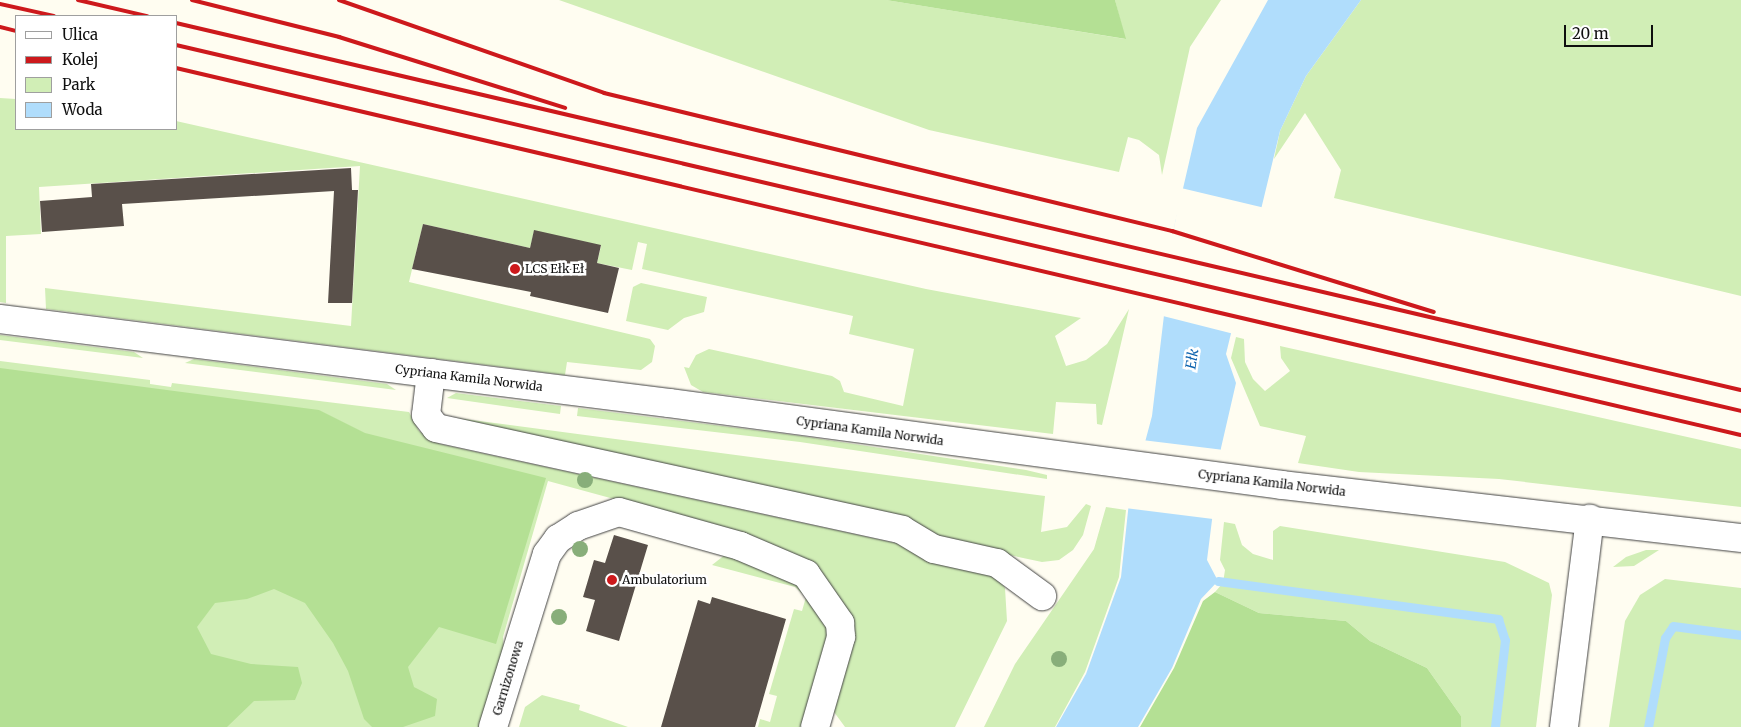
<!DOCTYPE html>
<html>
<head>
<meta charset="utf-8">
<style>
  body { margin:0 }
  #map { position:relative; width:1741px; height:727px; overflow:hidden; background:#fffdf1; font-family:Merriweather,serif }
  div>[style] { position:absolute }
  .green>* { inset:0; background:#d1eeb6 }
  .forest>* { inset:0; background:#b4e094 }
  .water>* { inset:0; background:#b0ddfc }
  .pier>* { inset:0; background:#fffdf1 }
  .stream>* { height:9px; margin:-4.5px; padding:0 4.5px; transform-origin:4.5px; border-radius:4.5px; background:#b0ddfc }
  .building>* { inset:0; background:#59504a }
  .roads { filter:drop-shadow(0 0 1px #424242) drop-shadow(0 0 1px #424242) }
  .minor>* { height:28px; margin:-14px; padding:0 14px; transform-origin:14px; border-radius:14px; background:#fff }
  .rail>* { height:4px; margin:-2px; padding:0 2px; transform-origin:2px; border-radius:2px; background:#cd191c }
  .trees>* { width:16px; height:16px; margin:-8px; border-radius:50%; background:#88ae7a }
  .dots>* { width:14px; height:14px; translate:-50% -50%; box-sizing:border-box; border:2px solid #fff; border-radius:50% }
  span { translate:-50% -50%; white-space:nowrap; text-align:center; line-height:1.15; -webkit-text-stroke:5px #fff; paint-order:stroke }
  .poi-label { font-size:12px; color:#0f0f0f }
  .left { translate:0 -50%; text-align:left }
  .street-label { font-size:12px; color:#0f0f0f }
  .water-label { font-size:14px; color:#0b62ae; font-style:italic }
  .legend { position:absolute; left:15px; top:15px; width:162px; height:115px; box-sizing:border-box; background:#fff; border:1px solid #9f9f9f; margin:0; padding:6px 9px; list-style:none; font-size:15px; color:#0f0f0f }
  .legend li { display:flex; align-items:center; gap:10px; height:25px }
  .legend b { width:25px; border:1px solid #9f9f9f }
  .scale { position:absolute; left:1564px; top:25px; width:89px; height:22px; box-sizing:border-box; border:2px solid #0f0f0f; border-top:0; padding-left:6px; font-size:15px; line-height:18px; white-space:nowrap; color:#0f0f0f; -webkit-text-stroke:4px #fff; paint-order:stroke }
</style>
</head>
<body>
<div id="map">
  <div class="green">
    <i style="clip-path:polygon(559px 0,886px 0,1125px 39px,1115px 0,1221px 0,1190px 47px,1162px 175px,1159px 155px,1139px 140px,1128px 137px,1119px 172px,929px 130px)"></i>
    <i style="clip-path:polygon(1361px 0,1741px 0,1741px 296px,1334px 198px,1341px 170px,1305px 113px,1274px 159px,1280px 131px,1306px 76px)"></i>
    <i style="clip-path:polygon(0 98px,16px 99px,16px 129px,176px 129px,176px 121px,926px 289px,1081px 318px,1055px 336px,1066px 366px,1086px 360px,1107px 344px,1129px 309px,1102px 425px,1097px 424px,1096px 404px,1056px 402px,1053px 434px,703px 392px,691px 385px,684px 367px,689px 368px,696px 355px,709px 349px,832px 376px,840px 381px,844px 392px,903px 406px,914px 349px,849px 334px,853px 316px,642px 269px,647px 244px,638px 242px,632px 270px,597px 263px,601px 246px,534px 231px,530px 248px,423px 224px,409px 282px,650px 339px,655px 346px,652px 362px,641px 370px,567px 362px,565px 375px,46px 309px,45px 288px,351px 326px,360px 166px,39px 187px,41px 234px,6px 236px,6px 303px,0 302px)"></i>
    <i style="clip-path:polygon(641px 283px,707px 297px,704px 312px,684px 318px,668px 330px,626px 321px,633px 287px)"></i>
    <i style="clip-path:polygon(0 335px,134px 352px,143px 358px,0 340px)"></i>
    <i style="clip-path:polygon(1236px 337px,1244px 339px,1245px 362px,1253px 379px,1265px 391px,1290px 371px,1281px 358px,1280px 346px,1741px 449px,1741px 507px,1499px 479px,1359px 472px,1298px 463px,1306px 436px,1260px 426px,1231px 358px)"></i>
    <i style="clip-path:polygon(194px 359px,387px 384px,396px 390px,185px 363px)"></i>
    <i style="clip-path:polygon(0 361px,150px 380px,150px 384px,171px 387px,172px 383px,409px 412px,419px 431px,440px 444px,914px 547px,976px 567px,998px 578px,1005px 588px,1007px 621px,955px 727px,845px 727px,834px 712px,831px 591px,636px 505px,548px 481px,503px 637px,504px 653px,480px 727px,0 727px)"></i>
    <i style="clip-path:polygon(456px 393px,561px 406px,560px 414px,447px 398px)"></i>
    <i style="clip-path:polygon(578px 408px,801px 436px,1026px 470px,1047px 475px,1047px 479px,800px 442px,577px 416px)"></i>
    <i style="clip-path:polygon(449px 417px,1045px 496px,1041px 532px,1067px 527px,1086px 504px,1091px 506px,1083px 535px,1073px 550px,1059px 560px,1042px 562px,940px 540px,900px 515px)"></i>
    <i style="clip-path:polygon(1106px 507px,1126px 510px,1119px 577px,1085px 672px,1055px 727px,984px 727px,1015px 664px,1094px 549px)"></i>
    <i style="clip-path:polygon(1224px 522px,1235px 524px,1242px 545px,1253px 554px,1273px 560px,1273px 531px,1280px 526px,1505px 562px,1549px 583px,1552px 595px,1536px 727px,1461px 727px,1461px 716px,1427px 668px,1370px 641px,1346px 621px,1259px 613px,1215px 592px,1223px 583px,1225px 570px,1220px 560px)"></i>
    <i style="clip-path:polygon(1646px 550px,1659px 550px,1634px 566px,1613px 567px,1626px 557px)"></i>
    <i style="clip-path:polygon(726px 554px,802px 583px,833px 635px,806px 727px,758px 727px,760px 719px,770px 722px,777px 696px,769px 694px,794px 609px,802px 611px,806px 597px,795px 587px,712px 565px)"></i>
    <i style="clip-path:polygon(1665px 579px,1741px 588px,1741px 727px,1609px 727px,1625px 621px,1640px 595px)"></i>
    <i style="clip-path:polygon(542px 695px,580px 705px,579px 710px,628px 727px,519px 727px,525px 707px)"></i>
  </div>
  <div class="forest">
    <i style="clip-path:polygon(886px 0,1115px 0,1126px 39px)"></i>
    <i style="clip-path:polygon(0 368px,319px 410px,365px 433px,546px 478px,496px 644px,439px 627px,408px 667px,414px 687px,437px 699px,435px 716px,403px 727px,372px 727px,364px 719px,348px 671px,333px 643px,305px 603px,274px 589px,247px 599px,215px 603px,197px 627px,211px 654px,251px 664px,298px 667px,302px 683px,295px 700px,254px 701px,227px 727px,0 727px)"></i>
    <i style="clip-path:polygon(1215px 592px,1259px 613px,1346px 621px,1370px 641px,1427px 668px,1461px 716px,1461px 727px,1140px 727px,1174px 668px,1203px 601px)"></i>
  </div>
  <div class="water">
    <i style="clip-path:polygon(1268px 0,1361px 0,1306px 76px,1280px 131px,1226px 354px,1236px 383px,1221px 448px,1207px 560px,1218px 581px,1201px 599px,1172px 668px,1138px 727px,1056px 727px,1086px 674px,1121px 577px,1129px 502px,1152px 416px,1175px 223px,1197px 128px)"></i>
  </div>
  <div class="pier">
    <i style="clip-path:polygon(1181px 188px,1265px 208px,1234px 334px,1159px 315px)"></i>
    <i style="clip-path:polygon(1142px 440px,1224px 450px,1213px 519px,1125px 508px)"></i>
  </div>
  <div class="stream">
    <i style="left:1218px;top:581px;width:283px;rotate:7.7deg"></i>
    <i style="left:1498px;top:619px;width:22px;rotate:72deg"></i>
    <i style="left:1505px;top:640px;width:88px;rotate:96.6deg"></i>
    <i style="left:1648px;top:727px;width:91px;rotate:-79.2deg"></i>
    <i style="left:1665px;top:638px;width:14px;rotate:-56deg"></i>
    <i style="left:1673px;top:626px;width:69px;rotate:7.5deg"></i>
  </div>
  <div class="building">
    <i style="clip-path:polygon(351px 168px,352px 190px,358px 190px,352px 303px,328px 303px,334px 191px,122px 204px,124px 226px,42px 232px,40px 201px,92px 197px,91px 184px)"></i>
    <i style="clip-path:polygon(423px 224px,530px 248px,534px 230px,601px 245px,597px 263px,619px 268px,608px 313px,530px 296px,531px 292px,412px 269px)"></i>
    <i style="clip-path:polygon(614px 535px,648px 545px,619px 641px,586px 631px,595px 600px,583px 597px,594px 560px,605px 563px)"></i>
    <i style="clip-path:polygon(712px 597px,786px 619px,755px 727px,661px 727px,698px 600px,710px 604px)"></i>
  </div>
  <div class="roads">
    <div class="minor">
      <i style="left:0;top:319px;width:674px;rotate:7.16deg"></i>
      <i style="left:669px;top:403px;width:618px;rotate:7.62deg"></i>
      <i style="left:1282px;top:485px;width:462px;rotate:6.6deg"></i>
      <i style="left:431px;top:373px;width:42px;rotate:96.8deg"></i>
      <i style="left:426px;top:415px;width:16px;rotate:52deg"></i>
      <i style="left:436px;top:428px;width:477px;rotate:12.3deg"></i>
      <i style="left:902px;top:530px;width:37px;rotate:31deg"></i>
      <i style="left:934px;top:549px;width:65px;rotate:12.5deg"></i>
      <i style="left:997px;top:563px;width:56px;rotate:36.3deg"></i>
      <i style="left:493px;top:727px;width:181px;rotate:-72.7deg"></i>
      <i style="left:547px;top:554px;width:19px;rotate:-54deg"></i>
      <i style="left:558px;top:539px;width:24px;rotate:-33deg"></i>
      <i style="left:578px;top:526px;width:43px;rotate:-18.9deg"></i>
      <i style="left:619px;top:512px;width:126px;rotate:15.7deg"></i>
      <i style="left:740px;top:546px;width:72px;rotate:23deg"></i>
      <i style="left:806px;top:574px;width:60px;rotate:55.2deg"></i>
      <i style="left:840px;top:623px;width:14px;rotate:86deg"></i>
      <i style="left:841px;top:637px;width:94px;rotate:106.1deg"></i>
      <i style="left:1564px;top:727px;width:210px;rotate:-82.9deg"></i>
    </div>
  </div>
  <div class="rail">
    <i style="left:78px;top:0;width:71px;rotate:13.1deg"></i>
    <i style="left:192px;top:0;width:152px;rotate:14.1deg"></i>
    <i style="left:339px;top:37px;width:237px;rotate:17.4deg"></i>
    <i style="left:339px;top:0;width:281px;rotate:19.3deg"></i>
    <i style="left:604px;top:93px;width:585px;rotate:13.66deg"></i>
    <i style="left:1172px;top:231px;width:274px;rotate:17.2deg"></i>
    <i style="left:0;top:4px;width:55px;rotate:12.5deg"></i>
    <i style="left:176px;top:23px;width:1607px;rotate:13.2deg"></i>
    <i style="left:0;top:27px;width:16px;rotate:14deg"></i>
    <i style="left:176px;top:45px;width:1607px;rotate:13.16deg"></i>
    <i style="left:176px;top:68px;width:1607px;rotate:13.2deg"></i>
  </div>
  <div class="trees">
    <i style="left:585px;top:480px"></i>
    <i style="left:580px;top:549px"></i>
    <i style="left:559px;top:617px"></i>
    <i style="left:1059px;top:659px"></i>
  </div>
  <div class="dots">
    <i style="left:515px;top:269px;background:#cd191c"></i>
    <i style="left:612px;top:580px;background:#cd191c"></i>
  </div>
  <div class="poi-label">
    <span class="left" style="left:525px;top:269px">LCS Ełk Eł</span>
    <span class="left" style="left:622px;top:580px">Ambulatorium</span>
  </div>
  <div class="street-label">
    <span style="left:469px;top:378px;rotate:7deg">Cypriana Kamila Norwida</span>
    <span style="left:870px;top:431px;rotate:8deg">Cypriana Kamila Norwida</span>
    <span style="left:1272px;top:483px;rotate:7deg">Cypriana Kamila Norwida</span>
    <span style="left:508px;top:678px;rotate:-73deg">Garnizonowa</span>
  </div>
  <div class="water-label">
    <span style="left:1192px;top:359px;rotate:-81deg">Ełk</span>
  </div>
  <ul class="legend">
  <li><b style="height:6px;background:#fff"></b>Ulica</li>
  <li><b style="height:6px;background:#cd191c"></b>Kolej</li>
  <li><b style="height:14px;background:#d1eeb6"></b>Park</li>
  <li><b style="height:14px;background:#b0ddfc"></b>Woda</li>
  </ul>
  <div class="scale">20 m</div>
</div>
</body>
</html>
